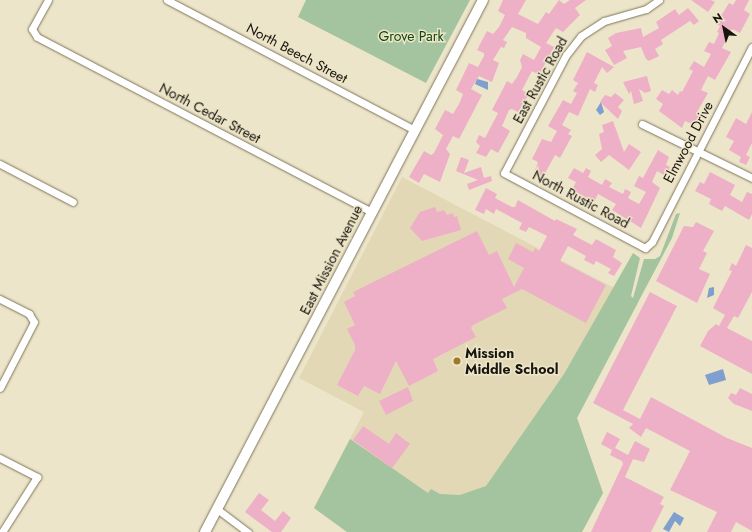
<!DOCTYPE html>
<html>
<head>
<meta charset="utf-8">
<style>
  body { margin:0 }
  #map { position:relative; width:752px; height:532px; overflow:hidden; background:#ede5c9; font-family:Jost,sans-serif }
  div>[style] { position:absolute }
  .built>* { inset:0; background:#e3d8b6 }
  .green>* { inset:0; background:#a4c39f }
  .water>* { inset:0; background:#7f9fce }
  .building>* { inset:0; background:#eeb0c7 }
  .roads { filter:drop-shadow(0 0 1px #7d755c) drop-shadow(0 0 1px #7d755c) }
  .minor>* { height:7px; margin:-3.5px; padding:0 3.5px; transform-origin:3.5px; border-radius:3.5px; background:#fff }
  .secondary>* { height:10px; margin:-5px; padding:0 5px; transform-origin:5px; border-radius:5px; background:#fff }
  .dots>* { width:11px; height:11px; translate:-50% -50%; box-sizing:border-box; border:2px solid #ede5c9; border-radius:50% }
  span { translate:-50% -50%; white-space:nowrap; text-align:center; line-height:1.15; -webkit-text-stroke:3px #ede5c9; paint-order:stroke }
  .park-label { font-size:14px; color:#0e4809 }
  .street-label { font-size:14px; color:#18150c }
  .poi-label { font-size:14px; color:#18150c; font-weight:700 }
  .left { translate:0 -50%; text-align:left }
  .north { position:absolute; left:704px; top:8px; width:40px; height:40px; -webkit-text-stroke:3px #ede5c9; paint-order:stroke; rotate:327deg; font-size:11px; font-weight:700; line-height:16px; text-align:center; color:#18150c }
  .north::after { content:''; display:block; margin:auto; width:14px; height:18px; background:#18150c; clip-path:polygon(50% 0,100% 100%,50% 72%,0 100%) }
</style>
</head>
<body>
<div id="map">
  <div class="built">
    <i style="clip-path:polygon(402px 177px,639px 301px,577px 418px,603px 493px,582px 532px,347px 532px,314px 508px,364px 412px,299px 378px)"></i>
  </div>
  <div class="green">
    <i style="clip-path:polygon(306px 0,470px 0,426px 83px,298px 17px)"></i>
    <i style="clip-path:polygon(680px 213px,672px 238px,577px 418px,603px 493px,582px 532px,347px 532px,314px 508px,350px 439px,428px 493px,431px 489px,440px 494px,460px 495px,486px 486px,564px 374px,633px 253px,640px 258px,631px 296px,633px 298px,644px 259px,655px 259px,660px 256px,676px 214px)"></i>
  </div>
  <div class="water">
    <i style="clip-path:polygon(477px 79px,488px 82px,488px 90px,475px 84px)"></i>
    <i style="clip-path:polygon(601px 102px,604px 112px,600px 115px,596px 110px)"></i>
    <i style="clip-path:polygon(714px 287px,714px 295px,707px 298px,709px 288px)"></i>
    <i style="clip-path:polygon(723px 369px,726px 380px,709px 385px,705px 375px)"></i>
    <i style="clip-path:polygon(674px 512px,684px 518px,680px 526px,675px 521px,669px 532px,663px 529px)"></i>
  </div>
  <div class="building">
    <i style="clip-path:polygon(503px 0,526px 0,518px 14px,538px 24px,546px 12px,549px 14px,559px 0,564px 4px,570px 0,586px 0,575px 8px,580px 15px,563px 32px,556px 28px,546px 43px,554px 47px,539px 75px,532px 71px,522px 90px,529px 94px,518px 112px,512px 109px,509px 110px,502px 126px,510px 131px,498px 153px,491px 149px,486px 157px,476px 153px,480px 146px,476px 142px,479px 135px,485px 138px,498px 113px,492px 110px,507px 81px,512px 84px,517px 77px,522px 67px,520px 60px,523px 54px,534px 60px,541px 47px,526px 38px,526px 33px,512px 27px,503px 40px,507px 42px,504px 48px,501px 47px,493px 60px,499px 63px,492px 82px,479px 76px,471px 89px,482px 95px,459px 139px,453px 136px,446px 149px,450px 154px,440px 182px,424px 174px,419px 183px,409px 177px,424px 151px,431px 155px,434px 153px,443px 135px,435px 129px,445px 110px,453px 114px,460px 102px,463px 94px,456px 90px,469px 63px,478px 67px,484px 56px,484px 53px,477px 50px,487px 31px,493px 34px,499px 27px,505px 15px,498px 11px)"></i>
    <i style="clip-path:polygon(691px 0,711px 0,715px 2px,708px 12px)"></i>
    <i style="clip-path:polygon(736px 0,749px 0,744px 10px,750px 14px,740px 33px,732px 29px,726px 40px,722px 48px,731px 52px,715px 80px,708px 76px,701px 90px,708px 93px,697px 112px,701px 115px,695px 125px,685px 121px,682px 128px,659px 111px,663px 104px,656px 99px,662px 90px,669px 94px,672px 90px,678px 95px,680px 91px,682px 92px,693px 71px,689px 69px,694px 61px,704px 67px,711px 54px,704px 51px,709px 42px,714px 44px,719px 33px,717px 32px,720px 26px,716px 24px,729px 3px,733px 5px)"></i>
    <i style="clip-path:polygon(688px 8px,699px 21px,694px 25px,690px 21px,661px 40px,663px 44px,655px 49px,659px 56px,649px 61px,646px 59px,641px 47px,623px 51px,627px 58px,614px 65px,605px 50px,612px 46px,608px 38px,616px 33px,641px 28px,643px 37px,659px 28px,656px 22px,675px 9px,679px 15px)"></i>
    <i style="clip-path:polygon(587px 52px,614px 67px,607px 73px,602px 67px,594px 83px,598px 85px,595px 92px,590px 89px,578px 116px,569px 112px,562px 125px,571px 130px,568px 134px,572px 136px,560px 158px,555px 155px,543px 177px,534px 173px,538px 162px,532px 159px,542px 139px,551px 142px,557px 131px,548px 126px,563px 100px,571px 104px,577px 93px,573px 91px,578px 83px,573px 80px)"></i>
    <i style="clip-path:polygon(647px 76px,651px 91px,645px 93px,639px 89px,643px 101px,634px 104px,631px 91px,629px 94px,623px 82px)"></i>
    <i style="clip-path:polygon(615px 93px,624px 100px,618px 107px,622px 111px,618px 119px,600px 102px,605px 95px,611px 97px)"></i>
    <i style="clip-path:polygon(752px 112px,752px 143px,746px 155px,750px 157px,746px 165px,739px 162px,741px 157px,729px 150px,734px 141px,726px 137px,736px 118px,746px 124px)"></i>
    <i style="clip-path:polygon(613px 121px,624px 152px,629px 144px,641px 152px,629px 170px,609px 155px,601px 162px,595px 155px,602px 149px,599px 134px,604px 132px,602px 125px)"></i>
    <i style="clip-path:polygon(658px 150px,669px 157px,666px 165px,670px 167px,666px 176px,657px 171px,652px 182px,660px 188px,641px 228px,612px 210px,616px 204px,598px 194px,594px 202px,572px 190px,576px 182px,568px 178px,574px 168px,583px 173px,586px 168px,591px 171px,588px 177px,602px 185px,605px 179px,612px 183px,609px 187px,623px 194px,625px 189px,631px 192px,628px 198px,639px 204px,646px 192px,634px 186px,639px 176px,643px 178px)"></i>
    <i style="clip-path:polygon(461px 157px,469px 160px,464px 173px,481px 167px,484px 178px,491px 176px,492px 181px,469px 190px,467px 184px,478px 180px,456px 171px)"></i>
    <i style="clip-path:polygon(710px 172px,735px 185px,730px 195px,742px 202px,747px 192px,752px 194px,752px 214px,749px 220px,725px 206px,722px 211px,709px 204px,711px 199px,695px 191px,700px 182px,704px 184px)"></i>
    <i style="clip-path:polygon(486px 188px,497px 194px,495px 198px,512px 207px,515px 207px,518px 200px,555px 221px,556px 219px,577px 229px,573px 235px,592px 245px,596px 239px,616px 250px,613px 257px,622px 263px,614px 276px,608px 273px,611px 269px,596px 261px,594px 265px,584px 260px,586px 256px,568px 246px,560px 261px,606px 285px,586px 323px,522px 289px,502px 299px,507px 308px,473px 325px,471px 328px,476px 337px,433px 359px,438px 371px,409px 386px,396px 361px,380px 394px,364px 386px,358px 396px,337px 385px,355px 350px,355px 345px,347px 329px,355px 325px,344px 302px,355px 296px,353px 292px,477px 231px,489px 255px,497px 251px,514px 287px,524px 268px,508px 259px,516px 243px,533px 252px,535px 248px,539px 251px,547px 236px,529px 227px,526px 232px,519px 229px,522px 223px,496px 209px,494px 214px,486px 209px,484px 214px,475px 210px)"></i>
    <i style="clip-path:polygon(435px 207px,437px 212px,444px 210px,447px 215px,453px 213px,454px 217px,457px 216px,461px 230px,422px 241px,410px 228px,420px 212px)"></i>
    <i style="clip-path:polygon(696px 222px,714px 231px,703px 251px,707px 253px,699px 269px,710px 274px,697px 303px,656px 281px,684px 226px,693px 227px)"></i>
    <i style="clip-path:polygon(746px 245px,752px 248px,752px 292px,738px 318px,734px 316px,727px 328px,752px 341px,752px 374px,700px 346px,708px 331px,716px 324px,719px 326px,725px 315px,713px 308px,732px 271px,729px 270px,732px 263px,736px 266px)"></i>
    <i style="clip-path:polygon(650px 292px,677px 306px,623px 410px,640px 419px,651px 397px,727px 438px,752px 448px,752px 531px,736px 522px,731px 532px,707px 532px,717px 512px,670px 490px,690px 451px,646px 428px,641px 437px,629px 428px,633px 424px,593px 403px)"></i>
    <i style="clip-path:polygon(408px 387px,413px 401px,386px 415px,379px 401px)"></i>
    <i style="clip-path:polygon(740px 388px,752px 394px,752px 411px,734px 404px,728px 398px,731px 393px,736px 395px)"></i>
    <i style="clip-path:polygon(363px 426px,389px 444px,396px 433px,410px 444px,392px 468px,353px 440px)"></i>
    <i style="clip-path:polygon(607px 432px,620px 439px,615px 448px,628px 455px,635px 441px,650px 449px,644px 462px,633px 459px,625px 477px,664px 497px,660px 504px,664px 506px,651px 532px,591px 532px,623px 464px,622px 461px,610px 455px,612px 450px,601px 444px)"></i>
    <i style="clip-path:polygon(259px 493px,269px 500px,261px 510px,275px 521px,283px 511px,291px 518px,281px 532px,272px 532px,245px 512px)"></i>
  </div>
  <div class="roads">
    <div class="minor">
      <i style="left:48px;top:0;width:33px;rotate:119deg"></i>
      <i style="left:32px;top:29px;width:9px;rotate:58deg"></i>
      <i style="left:37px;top:37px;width:378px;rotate:27.6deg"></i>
      <i style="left:167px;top:0;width:280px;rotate:27.7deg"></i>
      <i style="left:659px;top:0;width:16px;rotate:145deg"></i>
      <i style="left:646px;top:9px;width:44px;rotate:164.1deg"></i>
      <i style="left:604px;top:21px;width:27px;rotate:147deg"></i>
      <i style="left:581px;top:36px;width:24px;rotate:128deg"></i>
      <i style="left:566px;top:55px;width:133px;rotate:117.7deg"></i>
      <i style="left:504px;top:173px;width:160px;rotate:28deg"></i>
      <i style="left:645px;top:248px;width:9px;rotate:-41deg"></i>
      <i style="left:652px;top:242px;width:219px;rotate:-62.9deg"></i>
      <i style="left:642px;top:124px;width:123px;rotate:26.1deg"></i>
      <i style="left:0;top:164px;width:82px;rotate:27.5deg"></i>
      <i style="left:0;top:299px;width:33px;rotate:27deg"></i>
      <i style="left:29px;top:314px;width:9px;rotate:58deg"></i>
      <i style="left:34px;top:322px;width:74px;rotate:117.3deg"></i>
      <i style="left:0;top:458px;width:42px;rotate:27.2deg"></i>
      <i style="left:37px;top:477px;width:65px;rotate:122.5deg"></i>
      <i style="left:217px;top:509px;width:39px;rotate:37deg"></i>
    </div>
    <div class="secondary">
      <i style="left:205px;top:532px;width:600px;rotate:-62.41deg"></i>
    </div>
  </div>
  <div class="dots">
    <i style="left:457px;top:361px;background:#9f7a26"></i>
  </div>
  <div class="park-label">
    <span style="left:411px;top:36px">Grove Park</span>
  </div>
  <div class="street-label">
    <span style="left:297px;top:53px;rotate:28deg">North Beech Street</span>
    <span style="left:540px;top:80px;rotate:-61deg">East Rustic Road</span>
    <span style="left:210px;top:113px;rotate:28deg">North Cedar Street</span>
    <span style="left:688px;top:142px;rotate:-62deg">Elmwood Drive</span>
    <span style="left:581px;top:199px;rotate:28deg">North Rustic Road</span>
    <span style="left:331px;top:260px;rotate:-63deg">East Mission Avenue</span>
  </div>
  <div class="poi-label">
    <span class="left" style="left:465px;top:361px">Mission<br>Middle School</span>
  </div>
  <div class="north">N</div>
</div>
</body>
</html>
